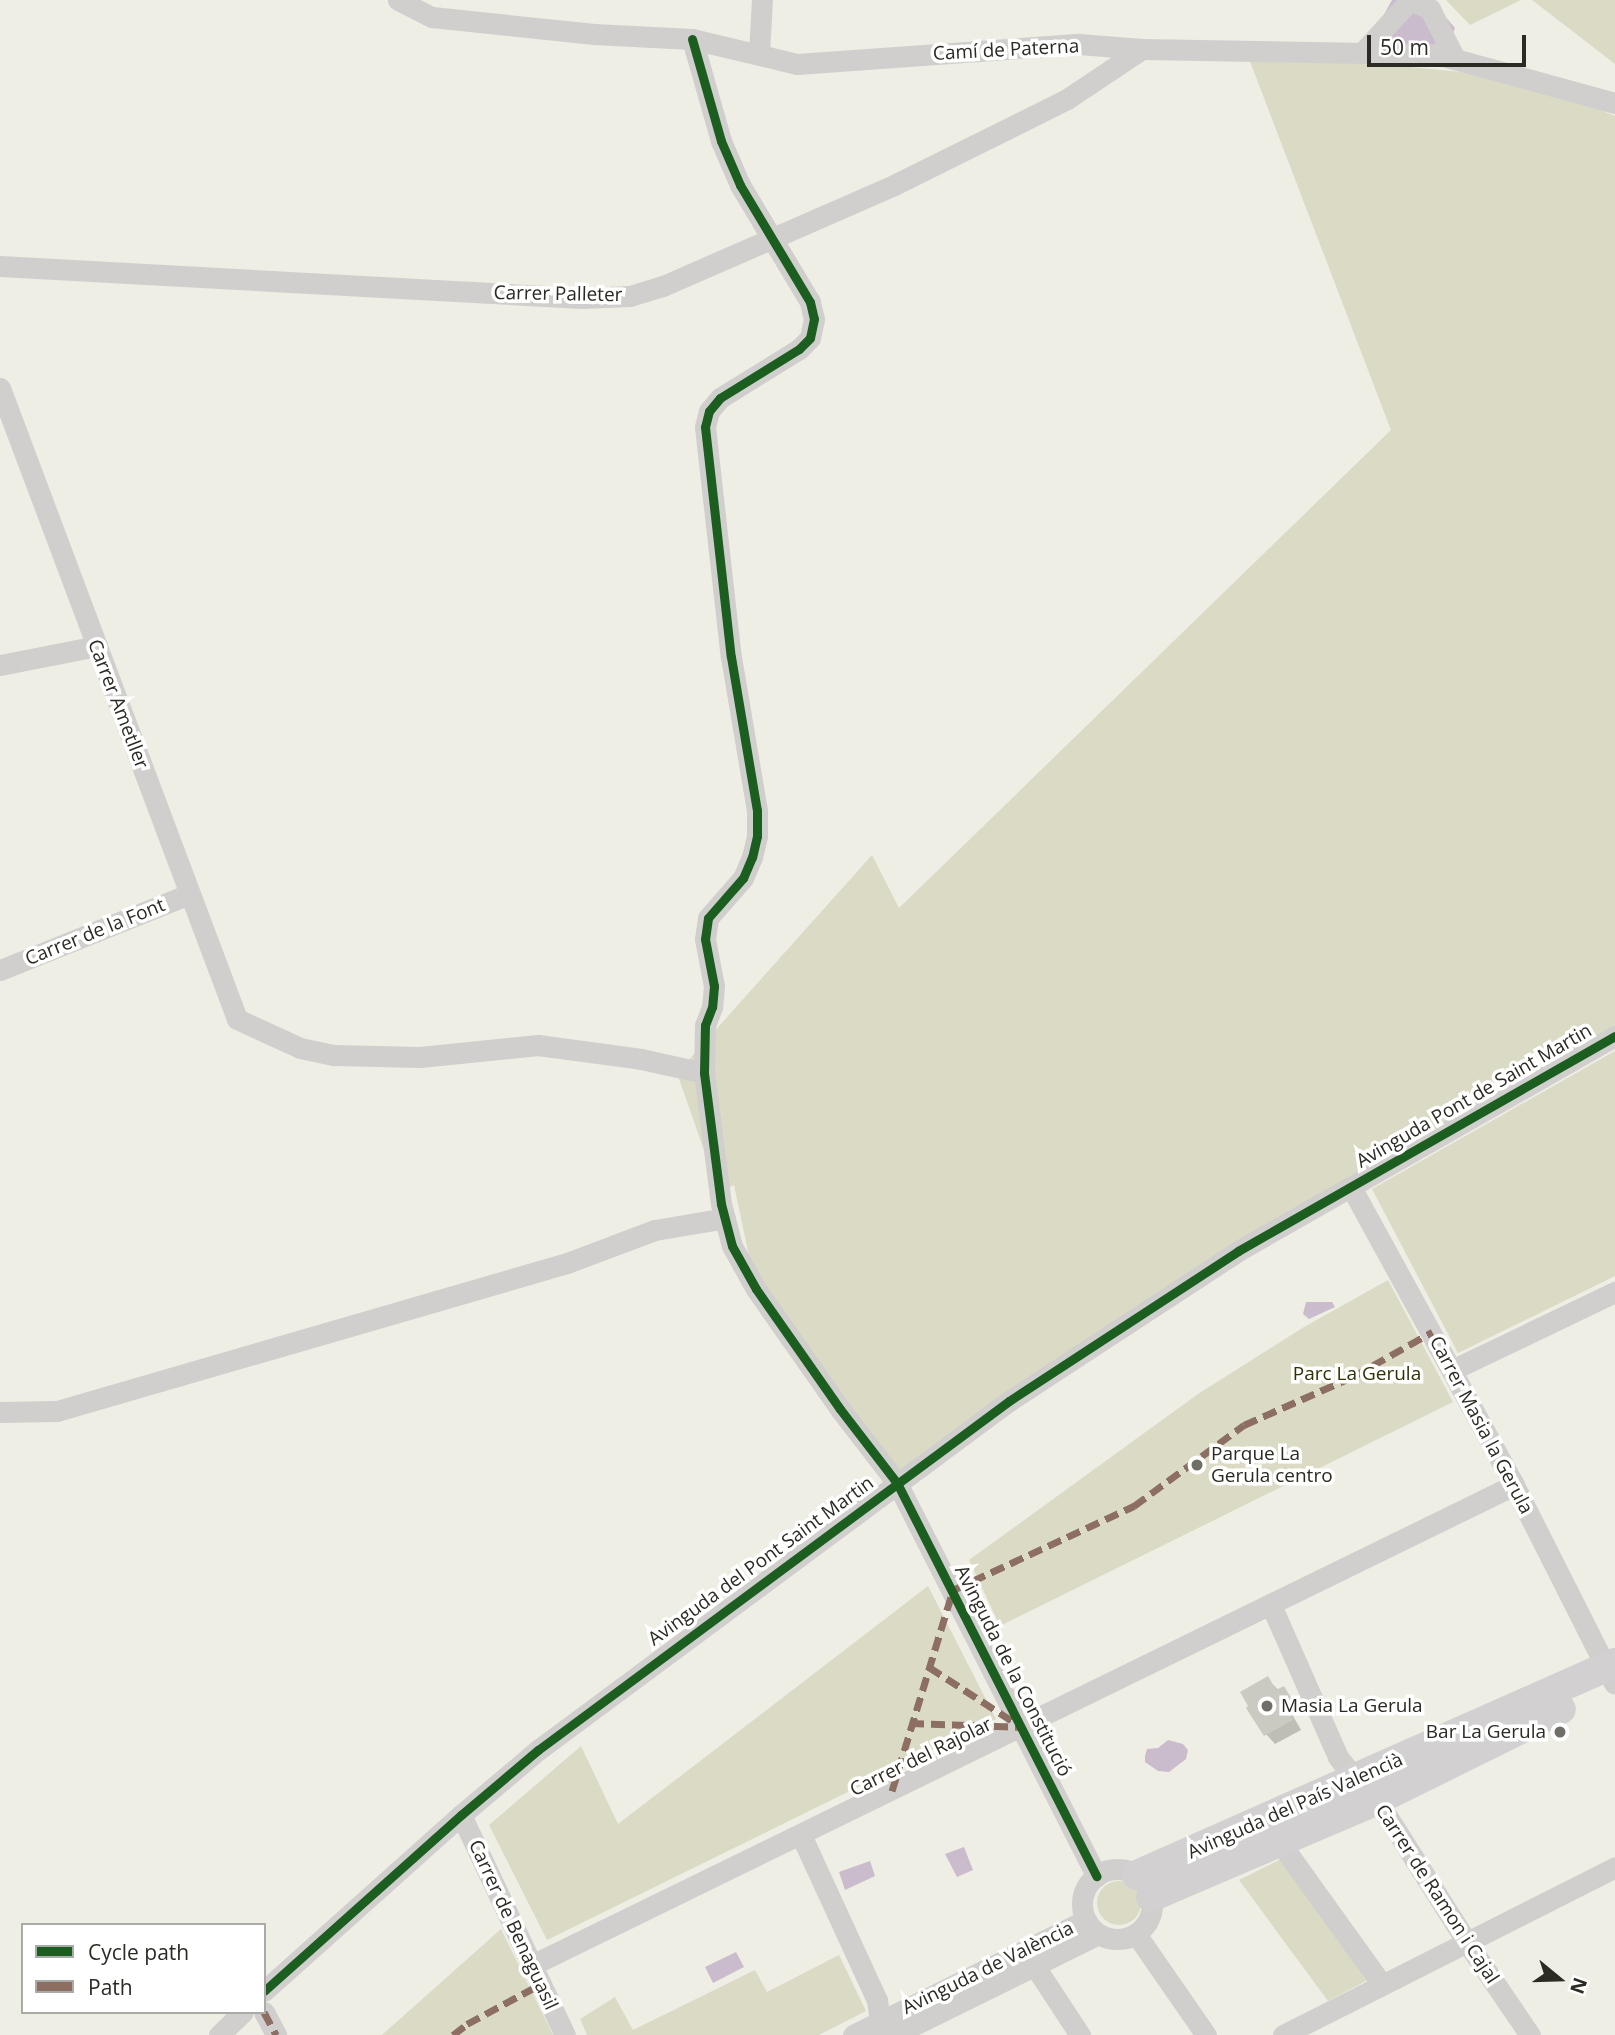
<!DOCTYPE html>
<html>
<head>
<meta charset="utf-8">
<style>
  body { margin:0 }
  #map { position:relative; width:1615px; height:2035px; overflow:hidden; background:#eeeee4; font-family:"Open Sans",sans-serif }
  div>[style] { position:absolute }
  .green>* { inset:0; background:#dbdac5 }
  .round { border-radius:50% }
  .water>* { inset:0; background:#cbbccd }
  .shadow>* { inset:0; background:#0003 }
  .building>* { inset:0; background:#cbcac2 }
  .street>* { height:21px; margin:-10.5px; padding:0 10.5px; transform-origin:10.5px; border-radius:10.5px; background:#d0cfcd }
  .street>.ring { margin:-10.5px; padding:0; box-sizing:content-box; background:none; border:21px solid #d0cfcd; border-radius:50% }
  .secondary>* { height:30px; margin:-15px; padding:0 15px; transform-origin:15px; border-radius:15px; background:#d2d0d0 }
  .quiet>* { height:7px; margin-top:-3.5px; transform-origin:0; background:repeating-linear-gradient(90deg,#8d6e63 0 14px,transparent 0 21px) }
  .cycleway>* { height:9px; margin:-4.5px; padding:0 4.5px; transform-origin:4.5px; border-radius:4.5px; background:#1b5e20 }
  .dots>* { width:19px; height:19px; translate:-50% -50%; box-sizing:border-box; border:4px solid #fff; border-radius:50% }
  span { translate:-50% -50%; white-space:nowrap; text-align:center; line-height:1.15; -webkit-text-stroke:7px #fff; paint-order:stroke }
  .street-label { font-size:19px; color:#2b2a23 }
  .park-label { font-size:19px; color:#322f02 }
  .poi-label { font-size:19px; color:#2b2a23 }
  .left { translate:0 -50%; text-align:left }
  .right { translate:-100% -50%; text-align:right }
  .legend { position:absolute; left:21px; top:1923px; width:245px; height:91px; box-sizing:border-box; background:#fff; border:2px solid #aaaaa7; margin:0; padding:9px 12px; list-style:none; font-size:21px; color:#2b2a23 }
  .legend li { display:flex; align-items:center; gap:14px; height:35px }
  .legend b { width:35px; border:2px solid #aaaaa7 }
  .north { position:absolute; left:1524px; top:1944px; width:70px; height:70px; -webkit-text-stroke:5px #fff; paint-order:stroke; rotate:109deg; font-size:19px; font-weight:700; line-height:28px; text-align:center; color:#2b2a23 }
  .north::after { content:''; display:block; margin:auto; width:24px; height:32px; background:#2b2a23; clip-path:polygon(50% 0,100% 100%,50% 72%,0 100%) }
  .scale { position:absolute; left:1367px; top:35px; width:159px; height:32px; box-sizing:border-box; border:4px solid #2b2a23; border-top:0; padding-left:9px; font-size:21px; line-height:24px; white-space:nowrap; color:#2b2a23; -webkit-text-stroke:5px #fff; paint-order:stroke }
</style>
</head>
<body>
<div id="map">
  <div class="green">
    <i style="clip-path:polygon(1446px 0,1521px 0,1470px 25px)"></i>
    <i style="clip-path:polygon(1532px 0,1615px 0,1615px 64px)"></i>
    <i style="clip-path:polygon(1246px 51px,1523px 78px,1615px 116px,1615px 1027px,1351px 1187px,897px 1483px,756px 1289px,734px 1185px,719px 1193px,677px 1073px,872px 855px,899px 908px,1391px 430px)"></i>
    <i style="clip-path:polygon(1615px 1051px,1615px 1276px,1458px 1353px,1372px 1189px)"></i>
    <i style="clip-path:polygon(1388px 1280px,1453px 1402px,1000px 1626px,969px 1560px,1198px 1394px,1304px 1327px)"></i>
    <i style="clip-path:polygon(928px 1586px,996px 1719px,547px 1940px,489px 1825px,581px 1746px,618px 1824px)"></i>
    <i style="clip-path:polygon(1285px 1857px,1366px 1981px,1328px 2001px,1239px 1880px)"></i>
    <i class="round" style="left:1097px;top:1881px;width:44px;height:44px"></i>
    <i style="clip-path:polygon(501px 1929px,553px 2035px,382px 2035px)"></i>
    <i style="clip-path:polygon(839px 1955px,866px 2011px,819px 2035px,587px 2035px,580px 2019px,615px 1997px,633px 2030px,755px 1970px,767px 1992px)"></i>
  </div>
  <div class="water">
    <i style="clip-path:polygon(1392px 0,1431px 0,1455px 28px,1446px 49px,1360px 58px)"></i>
    <i style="clip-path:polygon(1306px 1302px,1332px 1302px,1335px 1307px,1309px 1319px,1303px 1314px)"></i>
    <i style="clip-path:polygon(1168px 1740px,1183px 1744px,1188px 1750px,1186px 1759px,1169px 1772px,1158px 1771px,1145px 1762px,1145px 1756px,1147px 1749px,1158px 1748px)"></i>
    <i style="clip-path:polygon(964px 1847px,973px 1870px,957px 1877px,945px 1854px)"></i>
    <i style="clip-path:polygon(870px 1861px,875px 1876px,845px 1890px,839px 1872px)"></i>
    <i style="clip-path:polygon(736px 1952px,744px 1967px,713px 1983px,705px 1967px)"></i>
  </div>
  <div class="shadow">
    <i style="clip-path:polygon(1268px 1679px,1279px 1691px,1284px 1688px,1301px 1711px,1293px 1716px,1301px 1730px,1275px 1744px,1266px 1734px)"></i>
  </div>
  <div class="building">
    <i style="clip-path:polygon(1268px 1676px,1276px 1690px,1284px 1686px,1293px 1701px,1285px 1706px,1293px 1720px,1264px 1736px,1246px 1708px,1248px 1706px,1240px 1692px)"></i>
  </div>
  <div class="street">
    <i style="left:398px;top:0;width:38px;rotate:27deg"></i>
    <i style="left:432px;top:17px;width:163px;rotate:6deg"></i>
    <i style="left:594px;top:34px;width:98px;rotate:2.9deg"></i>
    <i style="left:692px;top:39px;width:108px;rotate:13.4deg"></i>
    <i style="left:797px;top:64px;width:283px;rotate:-4.1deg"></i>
    <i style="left:1079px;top:44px;width:63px;rotate:4.5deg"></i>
    <i style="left:1142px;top:49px;width:294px;rotate:1deg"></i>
    <i style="left:1436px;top:54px;width:186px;rotate:15.3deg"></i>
    <i style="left:692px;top:39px;width:106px;rotate:74.1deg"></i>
    <i style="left:721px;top:141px;width:48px;rotate:66.6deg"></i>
    <i style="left:740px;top:185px;width:136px;rotate:59.1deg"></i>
    <i style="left:810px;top:302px;width:17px;rotate:77deg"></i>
    <i style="left:814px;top:319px;width:19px;rotate:102deg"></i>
    <i style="left:810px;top:338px;width:16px;rotate:135deg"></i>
    <i style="left:799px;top:349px;width:93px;rotate:148.2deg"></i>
    <i style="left:720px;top:398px;width:17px;rotate:130deg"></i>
    <i style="left:709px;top:411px;width:16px;rotate:104deg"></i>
    <i style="left:705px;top:427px;width:231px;rotate:83.6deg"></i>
    <i style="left:731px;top:657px;width:156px;rotate:80.4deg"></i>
    <i style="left:757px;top:811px;width:25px;rotate:90deg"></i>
    <i style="left:757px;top:836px;width:22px;rotate:103deg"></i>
    <i style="left:752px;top:857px;width:23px;rotate:113deg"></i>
    <i style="left:743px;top:878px;width:53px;rotate:131.2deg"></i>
    <i style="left:708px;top:918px;width:21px;rotate:98deg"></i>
    <i style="left:705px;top:939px;width:48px;rotate:79.2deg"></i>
    <i style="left:714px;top:986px;width:21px;rotate:95deg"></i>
    <i style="left:712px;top:1007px;width:19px;rotate:111deg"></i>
    <i style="left:705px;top:1025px;width:48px;rotate:91.2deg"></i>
    <i style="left:704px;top:1073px;width:132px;rotate:82.6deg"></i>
    <i style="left:721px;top:1204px;width:43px;rotate:75.3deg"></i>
    <i style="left:732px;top:1246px;width:49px;rotate:60.8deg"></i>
    <i style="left:756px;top:1289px;width:146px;rotate:55deg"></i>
    <i style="left:840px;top:1409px;width:93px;rotate:52.4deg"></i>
    <i style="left:897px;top:1483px;width:441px;rotate:63.1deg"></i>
    <i style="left:759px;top:53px;width:53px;rotate:-86.8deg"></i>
    <i style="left:1362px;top:53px;width:72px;rotate:-47.8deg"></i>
    <i style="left:1410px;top:0;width:22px;rotate:24deg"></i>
    <i style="left:1430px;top:9px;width:56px;rotate:63.4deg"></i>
    <i style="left:0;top:266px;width:583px;rotate:3.15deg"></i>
    <i style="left:582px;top:298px;width:48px;rotate:-2.4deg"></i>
    <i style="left:630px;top:296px;width:34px;rotate:-17deg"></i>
    <i style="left:663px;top:286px;width:252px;rotate:-23.6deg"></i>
    <i style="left:894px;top:185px;width:193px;rotate:-26.4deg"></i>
    <i style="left:1067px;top:99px;width:90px;rotate:-33.7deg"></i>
    <i style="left:0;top:388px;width:674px;rotate:69.41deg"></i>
    <i style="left:237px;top:1019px;width:69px;rotate:24.7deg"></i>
    <i style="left:300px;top:1048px;width:35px;rotate:12deg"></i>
    <i style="left:334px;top:1055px;width:86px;rotate:1.3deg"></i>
    <i style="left:420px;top:1057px;width:119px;rotate:-5.8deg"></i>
    <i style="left:538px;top:1045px;width:104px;rotate:7.7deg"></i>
    <i style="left:641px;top:1059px;width:65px;rotate:12.5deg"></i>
    <i style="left:0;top:665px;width:99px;rotate:-11.1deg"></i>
    <i style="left:0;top:970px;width:204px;rotate:-21.9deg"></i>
    <i style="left:1351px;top:1187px;width:340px;rotate:61.3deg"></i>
    <i style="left:1514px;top:1485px;width:222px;rotate:63.2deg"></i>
    <i style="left:1452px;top:1370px;width:181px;rotate:-25.6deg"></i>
    <i style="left:0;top:1412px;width:57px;rotate:-1deg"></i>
    <i style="left:57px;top:1411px;width:531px;rotate:-16.18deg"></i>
    <i style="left:567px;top:1263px;width:94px;rotate:-20.6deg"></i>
    <i style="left:655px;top:1230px;width:71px;rotate:-9.7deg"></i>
    <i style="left:1271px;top:1605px;width:166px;rotate:66.2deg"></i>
    <i style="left:1338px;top:1757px;width:28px;rotate:52deg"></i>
    <i style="left:1355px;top:1779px;width:30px;rotate:44deg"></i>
    <i style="left:1377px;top:1800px;width:167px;rotate:57.7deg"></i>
    <i style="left:1466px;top:1941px;width:114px;rotate:55.8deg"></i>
    <i style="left:461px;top:1815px;width:243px;rotate:64.7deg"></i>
    <i style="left:801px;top:1835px;width:182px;rotate:65.3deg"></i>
    <i style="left:877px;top:2000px;width:21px;rotate:82deg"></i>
    <i style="left:880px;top:2021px;width:11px;rotate:63deg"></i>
    <i style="left:1281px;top:1844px;width:171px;rotate:54.3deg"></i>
    <i class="ring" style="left:1082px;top:1869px;width:49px;height:49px"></i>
    <i style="left:1136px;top:1934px;width:123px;rotate:55.3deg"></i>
    <i style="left:532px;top:1965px;width:1093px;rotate:-26.05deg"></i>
    <i style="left:1034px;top:1965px;width:84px;rotate:56.7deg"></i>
    <i style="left:264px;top:1991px;width:264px;rotate:-41.8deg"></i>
    <i style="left:461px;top:1815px;width:101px;rotate:-40.2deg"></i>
    <i style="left:538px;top:1750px;width:586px;rotate:-36.54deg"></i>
    <i style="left:1009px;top:1401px;width:274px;rotate:-33.2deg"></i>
    <i style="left:1238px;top:1251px;width:434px;rotate:-29.7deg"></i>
    <i style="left:264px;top:2012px;width:26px;rotate:62deg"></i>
    <i style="left:219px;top:2035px;width:33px;rotate:-44deg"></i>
    <i style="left:853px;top:2035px;width:260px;rotate:-26.3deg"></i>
    <i style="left:894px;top:2035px;width:228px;rotate:-26.3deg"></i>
    <i style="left:1283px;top:2035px;width:372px;rotate:-26.8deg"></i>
  </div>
  <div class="secondary">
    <i style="left:1137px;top:1875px;width:523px;rotate:-23.92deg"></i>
    <i style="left:1151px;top:1897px;width:246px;rotate:-23.2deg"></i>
    <i style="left:1377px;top:1800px;width:205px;rotate:-26.3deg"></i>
  </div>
  <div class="quiet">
    <i style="left:929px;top:1667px;width:105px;rotate:32.9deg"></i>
    <i style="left:910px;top:1723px;width:112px;rotate:2deg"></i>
    <i style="left:892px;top:1791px;width:210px;rotate:-73.1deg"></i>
    <i style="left:953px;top:1590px;width:200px;rotate:-24.9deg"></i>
    <i style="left:1134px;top:1506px;width:137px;rotate:-36.4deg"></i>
    <i style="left:1244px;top:1425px;width:120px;rotate:-24deg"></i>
    <i style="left:1354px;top:1376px;width:90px;rotate:-29.4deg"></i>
    <i style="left:264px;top:2012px;width:26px;rotate:62deg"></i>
    <i style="left:453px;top:2035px;width:18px;rotate:-38deg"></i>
    <i style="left:467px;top:2024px;width:84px;rotate:-28.4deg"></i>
  </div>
  <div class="cycleway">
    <i style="left:692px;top:39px;width:106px;rotate:74.1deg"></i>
    <i style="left:721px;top:141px;width:48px;rotate:66.6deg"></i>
    <i style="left:740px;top:185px;width:136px;rotate:59.1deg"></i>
    <i style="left:810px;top:302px;width:17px;rotate:77deg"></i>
    <i style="left:814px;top:319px;width:19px;rotate:102deg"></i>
    <i style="left:810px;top:338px;width:16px;rotate:135deg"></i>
    <i style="left:799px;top:349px;width:93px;rotate:148.2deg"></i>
    <i style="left:720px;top:398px;width:17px;rotate:130deg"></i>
    <i style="left:709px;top:411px;width:16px;rotate:104deg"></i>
    <i style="left:705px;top:427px;width:231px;rotate:83.6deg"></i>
    <i style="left:731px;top:657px;width:156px;rotate:80.4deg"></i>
    <i style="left:757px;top:811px;width:25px;rotate:90deg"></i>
    <i style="left:757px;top:836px;width:22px;rotate:103deg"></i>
    <i style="left:752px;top:857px;width:23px;rotate:113deg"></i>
    <i style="left:743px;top:878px;width:53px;rotate:131.2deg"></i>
    <i style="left:708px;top:918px;width:21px;rotate:98deg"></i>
    <i style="left:705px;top:939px;width:48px;rotate:79.2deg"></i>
    <i style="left:714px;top:986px;width:21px;rotate:95deg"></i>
    <i style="left:712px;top:1007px;width:19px;rotate:111deg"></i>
    <i style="left:705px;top:1025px;width:48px;rotate:91.2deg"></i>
    <i style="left:704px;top:1073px;width:132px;rotate:82.6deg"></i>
    <i style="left:721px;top:1204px;width:43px;rotate:75.3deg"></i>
    <i style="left:732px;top:1246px;width:49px;rotate:60.8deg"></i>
    <i style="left:756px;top:1289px;width:146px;rotate:55deg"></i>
    <i style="left:840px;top:1409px;width:93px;rotate:52.4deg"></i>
    <i style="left:897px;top:1483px;width:441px;rotate:63.1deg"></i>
    <i style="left:264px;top:1991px;width:264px;rotate:-41.8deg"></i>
    <i style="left:461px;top:1815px;width:101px;rotate:-40.2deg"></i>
    <i style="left:538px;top:1750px;width:586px;rotate:-36.54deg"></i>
    <i style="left:1009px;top:1401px;width:274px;rotate:-33.2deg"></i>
    <i style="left:1238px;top:1251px;width:434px;rotate:-29.7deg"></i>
  </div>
  <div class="dots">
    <i style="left:1197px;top:1465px;background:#6f6f67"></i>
    <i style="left:1267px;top:1706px;background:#6f6f67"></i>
    <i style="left:1560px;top:1732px;background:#6f6f67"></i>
  </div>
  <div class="street-label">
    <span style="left:1006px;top:50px;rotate:-3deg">Camí de Paterna</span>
    <span style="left:558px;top:294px;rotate:1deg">Carrer Palleter</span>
    <span style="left:118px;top:704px;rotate:69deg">Carrer Ametller</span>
    <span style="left:95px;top:932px;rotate:-22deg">Carrer de la Font</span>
    <span style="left:1474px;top:1096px;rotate:-30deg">Avinguda Pont de Saint Martin</span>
    <span style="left:1481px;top:1425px;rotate:62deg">Carrer Masia la Gerula</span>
    <span style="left:761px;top:1561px;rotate:-36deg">Avinguda del Pont Saint Martin</span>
    <span style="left:1013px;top:1671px;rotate:63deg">Avinguda de la Constitució</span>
    <span style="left:921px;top:1757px;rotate:-26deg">Carrer del Rajolar</span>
    <span style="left:1295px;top:1806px;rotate:-24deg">Avinguda del País Valencià</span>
    <span style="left:1437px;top:1894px;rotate:57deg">Carrer de Ramon i Cajal</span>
    <span style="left:513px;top:1925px;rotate:65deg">Carrer de Benaguasil</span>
    <span style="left:988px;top:1968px;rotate:-26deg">Avinguda de València</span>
  </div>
  <div class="park-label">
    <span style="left:1357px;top:1374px">Parc La Gerula</span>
  </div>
  <div class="poi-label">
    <span class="left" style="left:1211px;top:1465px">Parque La<br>Gerula centro</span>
    <span class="left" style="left:1281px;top:1706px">Masia La Gerula</span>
    <span class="right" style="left:1546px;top:1732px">Bar La Gerula</span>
  </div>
  <ul class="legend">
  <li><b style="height:9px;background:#1b5e20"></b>Cycle path</li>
  <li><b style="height:9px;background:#8d6e63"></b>Path</li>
  </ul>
  <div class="north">N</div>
  <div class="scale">50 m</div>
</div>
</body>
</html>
